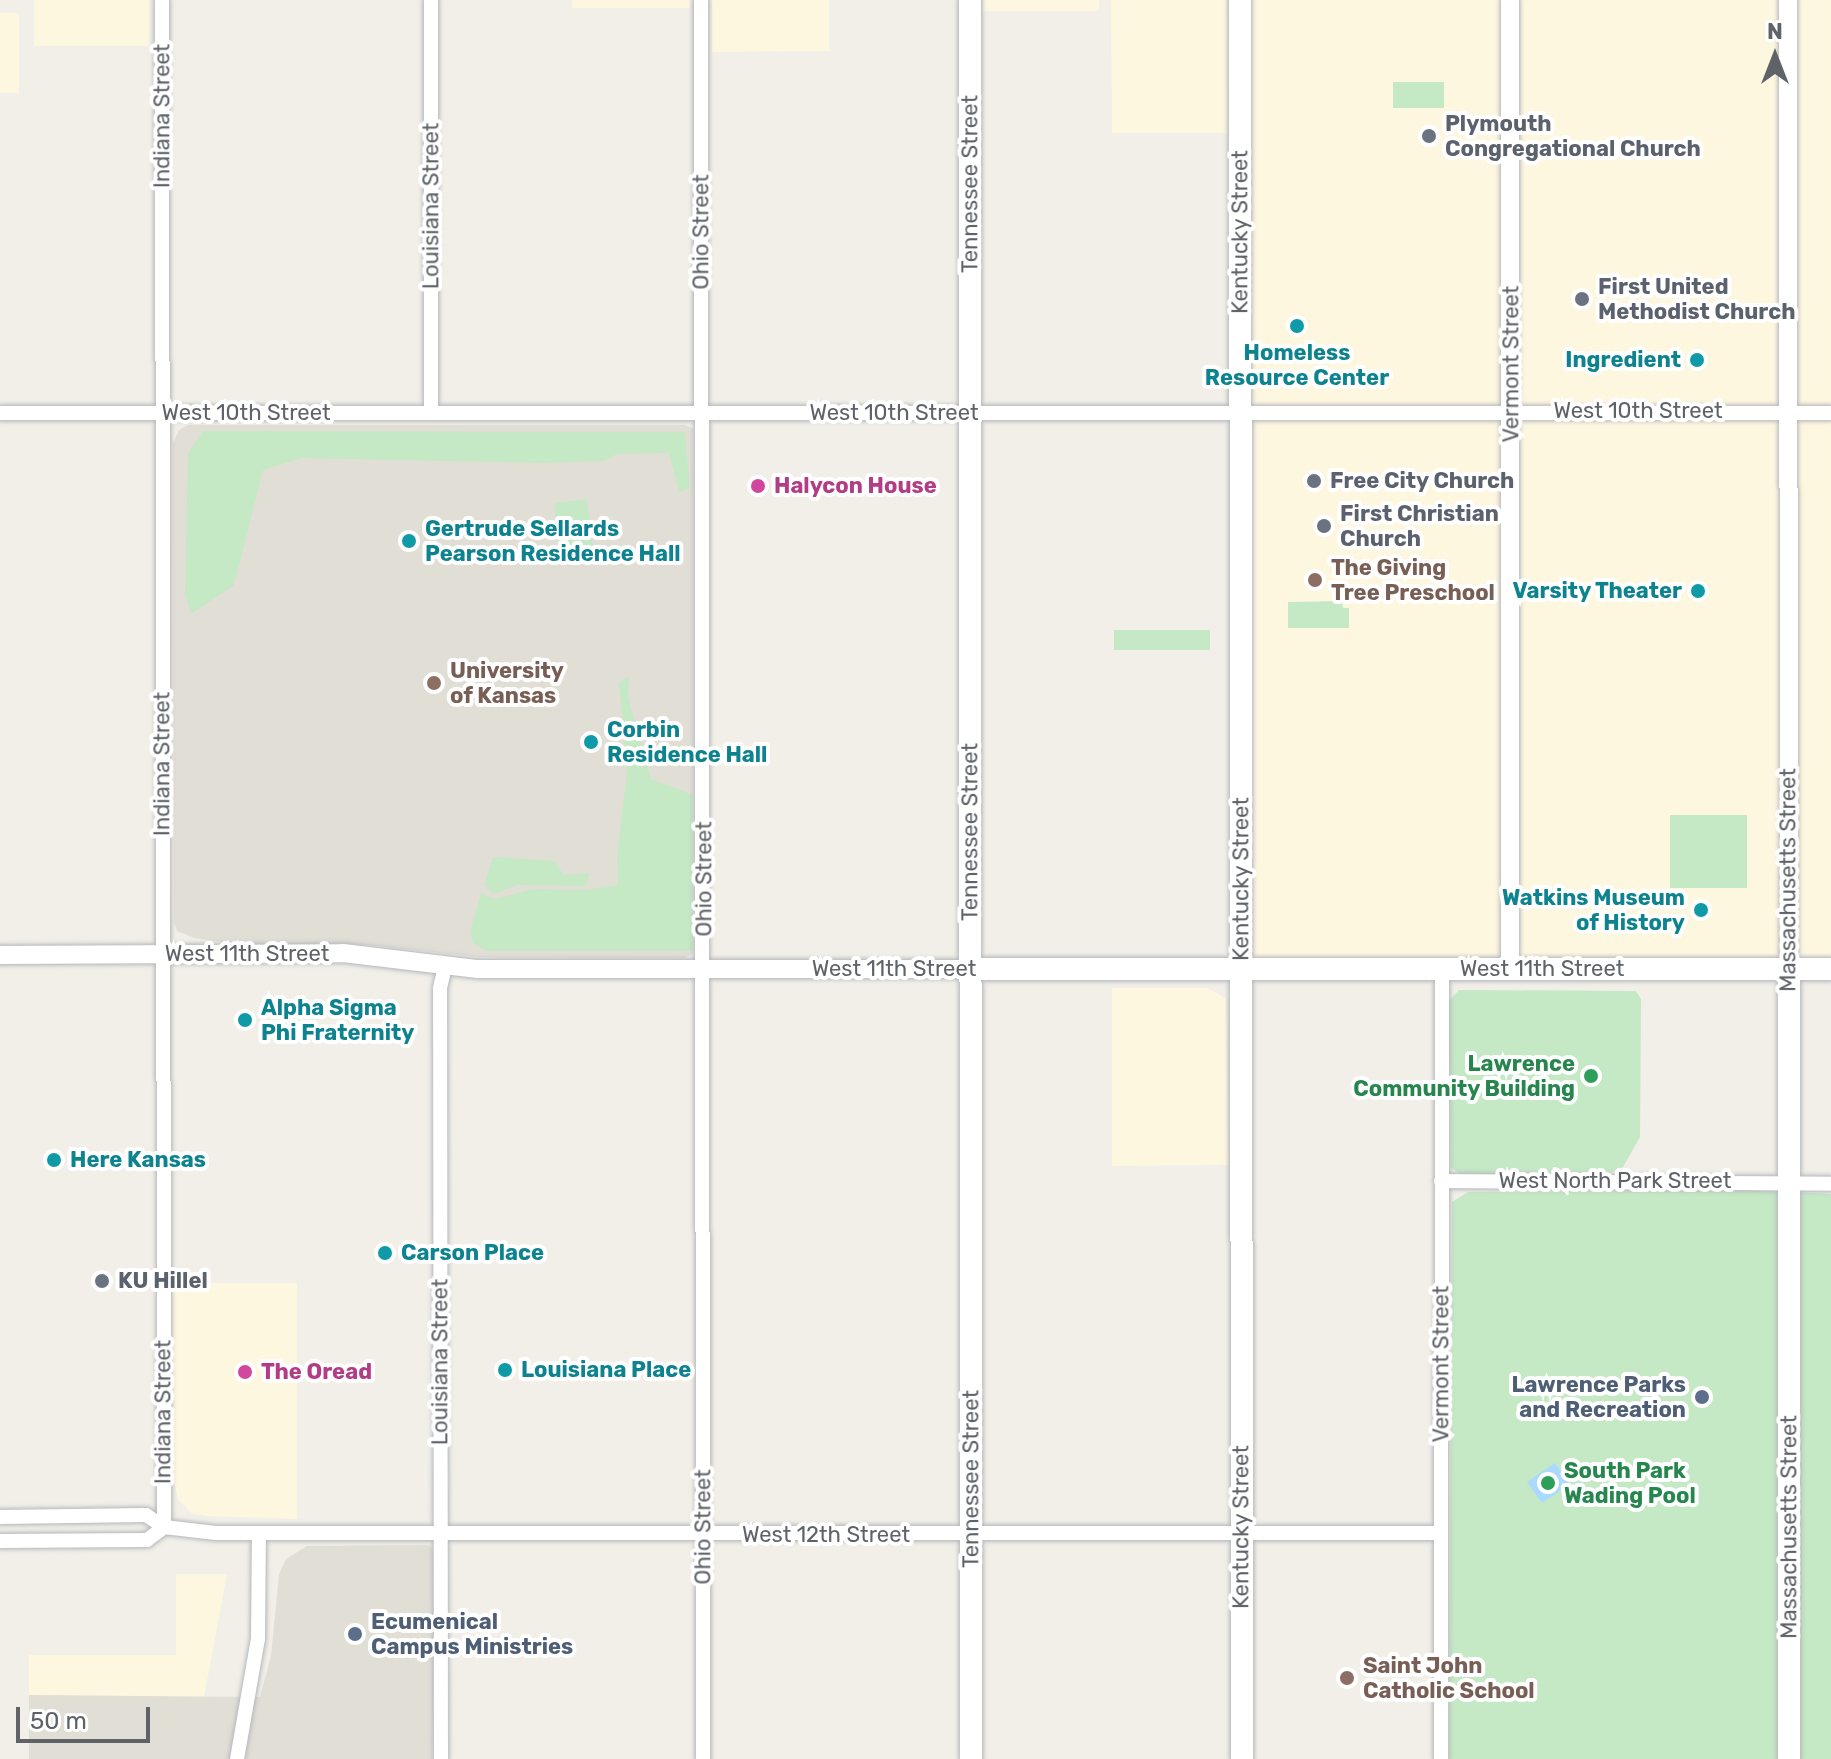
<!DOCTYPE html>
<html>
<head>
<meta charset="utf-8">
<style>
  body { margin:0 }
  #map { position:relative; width:1831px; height:1759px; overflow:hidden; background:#f1efe8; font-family:Rubik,sans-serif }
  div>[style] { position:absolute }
  .commercial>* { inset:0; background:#fef7e0 }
  .education>* { inset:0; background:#e1ded6 }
  .green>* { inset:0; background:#c5e8c5 }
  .water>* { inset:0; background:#aadaff }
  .roads { filter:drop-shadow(0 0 2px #b5b8bc) drop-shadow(0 0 2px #b5b8bc) }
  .minor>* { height:14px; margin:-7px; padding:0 7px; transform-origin:7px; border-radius:7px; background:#fff }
  .tertiary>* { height:18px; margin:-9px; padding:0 9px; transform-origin:9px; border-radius:9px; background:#fff }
  .secondary>* { height:22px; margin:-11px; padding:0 11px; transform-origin:11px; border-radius:11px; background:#fff }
  .dots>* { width:22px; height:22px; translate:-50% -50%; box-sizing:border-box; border:4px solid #fff; border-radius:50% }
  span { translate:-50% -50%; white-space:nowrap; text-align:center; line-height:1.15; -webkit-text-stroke:8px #fff; paint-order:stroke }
  .street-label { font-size:22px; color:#5f6368 }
  .worship-label { font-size:22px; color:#5b616d; font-weight:700 }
  .left { translate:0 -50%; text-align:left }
  .culture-label { font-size:22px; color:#0d838f; font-weight:700 }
  .right { translate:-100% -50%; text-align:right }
  .hotel-label { font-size:22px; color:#b23c85; font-weight:700 }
  .education-label { font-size:22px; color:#785e54; font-weight:700 }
  .leisure-label { font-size:22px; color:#27864d; font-weight:700 }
  .service-label { font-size:22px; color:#4e5e75; font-weight:700 }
  .north { position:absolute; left:1735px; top:16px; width:80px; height:80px; -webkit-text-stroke:6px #fff; paint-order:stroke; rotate:0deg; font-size:22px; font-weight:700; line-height:32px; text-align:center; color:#5f6368 }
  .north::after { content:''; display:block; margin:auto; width:28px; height:36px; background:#5f6368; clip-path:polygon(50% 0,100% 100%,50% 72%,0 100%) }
  .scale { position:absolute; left:16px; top:1707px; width:134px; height:36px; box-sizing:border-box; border:4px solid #5f6368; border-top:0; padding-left:10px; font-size:24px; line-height:28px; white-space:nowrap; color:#5f6368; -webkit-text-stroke:6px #fff; paint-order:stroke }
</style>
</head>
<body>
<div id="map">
  <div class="commercial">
    <i style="clip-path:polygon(34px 0,149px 0,149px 46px,34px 46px)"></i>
    <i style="clip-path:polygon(572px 0,690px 0,690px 8px,572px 8px)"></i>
    <i style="clip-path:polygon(712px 0,829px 0,829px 51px,712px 52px)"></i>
    <i style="clip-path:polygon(983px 0,1099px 0,1099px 11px,983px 11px)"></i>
    <i style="clip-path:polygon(1111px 0,1227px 0,1228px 133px,1112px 133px)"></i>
    <i style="clip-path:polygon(1240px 0,1831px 0,1831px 969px,1241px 969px)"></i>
    <i style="clip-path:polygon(0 13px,19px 13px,19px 93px,0 93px)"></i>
    <i style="clip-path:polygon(1112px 988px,1208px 988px,1226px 999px,1228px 1165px,1112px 1166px)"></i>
    <i style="clip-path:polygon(171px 1283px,297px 1283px,297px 1519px,206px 1516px,191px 1513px,178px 1499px,173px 1476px)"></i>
    <i style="clip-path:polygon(176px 1574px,227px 1574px,204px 1697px,29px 1695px,29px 1655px,176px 1655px)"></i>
  </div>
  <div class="education">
    <i style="clip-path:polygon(188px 425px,685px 425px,693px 429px,693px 954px,684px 958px,479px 957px,370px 945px,235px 944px,194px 938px,177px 931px,174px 922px,173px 443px,179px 430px)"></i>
    <i style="clip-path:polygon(423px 1545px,431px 1546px,436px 1559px,432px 1759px,29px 1759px,29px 1695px,260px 1697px,271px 1656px,279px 1574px,286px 1559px,307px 1546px)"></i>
  </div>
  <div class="green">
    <i style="clip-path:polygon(1393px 82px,1444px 82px,1444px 108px,1393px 108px)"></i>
    <i style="clip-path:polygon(203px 431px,685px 432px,690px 488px,679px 492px,669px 453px,616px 454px,605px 461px,541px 463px,301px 458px,263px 470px,234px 585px,191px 614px,185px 592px,188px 454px)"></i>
    <i style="clip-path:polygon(587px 499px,593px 549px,560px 552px,554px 503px)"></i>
    <i style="clip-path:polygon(1342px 601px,1343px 608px,1349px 608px,1349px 628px,1288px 628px,1288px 602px)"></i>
    <i style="clip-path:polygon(1114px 630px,1210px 630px,1210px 650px,1114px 650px)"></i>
    <i style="clip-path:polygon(629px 677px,628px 697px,651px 779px,693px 795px,693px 951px,487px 951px,473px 943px,470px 932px,481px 893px,494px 899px,533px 889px,585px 890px,618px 885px,617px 857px,627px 773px,619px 682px)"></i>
    <i style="clip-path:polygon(1670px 815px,1747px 815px,1747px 888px,1670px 888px)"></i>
    <i style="clip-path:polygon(493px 857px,554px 861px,564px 875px,589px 873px,589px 876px,585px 886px,517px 885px,494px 894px,484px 885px)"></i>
    <i style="clip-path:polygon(1459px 990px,1636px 991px,1641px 999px,1640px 1137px,1623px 1167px,1607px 1174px,1461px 1174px,1451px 1168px,1449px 1001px)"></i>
    <i style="clip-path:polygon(1749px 1190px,1831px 1194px,1831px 1759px,1449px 1759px,1452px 1202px,1468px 1192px)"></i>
  </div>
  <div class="water">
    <i style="clip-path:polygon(1555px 1463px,1570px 1484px,1542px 1503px,1527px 1482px)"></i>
  </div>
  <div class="roads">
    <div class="minor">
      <i style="left:162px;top:0;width:1527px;rotate:89.92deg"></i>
      <i style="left:431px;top:0;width:413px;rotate:90deg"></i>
      <i style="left:701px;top:0;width:1759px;rotate:89.93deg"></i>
      <i style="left:0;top:413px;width:1831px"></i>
      <i style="left:1441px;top:1181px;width:390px;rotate:0.4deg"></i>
      <i style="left:0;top:1517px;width:146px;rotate:-0.8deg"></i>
      <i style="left:146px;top:1515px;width:22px;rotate:34deg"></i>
      <i style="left:164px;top:1527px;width:52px;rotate:6.6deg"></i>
      <i style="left:216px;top:1533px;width:1225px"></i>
      <i style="left:0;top:1541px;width:147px;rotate:-0.4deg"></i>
      <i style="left:147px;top:1540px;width:21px;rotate:-37deg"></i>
      <i style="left:237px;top:1759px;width:122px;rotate:-80.1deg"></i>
      <i style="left:258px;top:1639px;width:106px;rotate:-89.5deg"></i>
      <i style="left:441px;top:1759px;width:771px;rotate:-90.07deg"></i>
      <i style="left:440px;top:988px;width:23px;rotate:-77deg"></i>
      <i style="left:1441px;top:1759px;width:790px;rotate:-89.93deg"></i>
    </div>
    <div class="tertiary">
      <i style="left:1788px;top:0;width:969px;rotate:89.94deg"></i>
      <i style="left:0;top:955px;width:343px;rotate:-0.3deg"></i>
      <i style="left:343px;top:953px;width:136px;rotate:6.8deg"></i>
      <i style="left:478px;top:969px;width:492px"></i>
      <i style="left:1510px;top:969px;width:969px;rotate:-90deg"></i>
    </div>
    <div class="secondary">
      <i style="left:970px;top:0;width:1759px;rotate:89.97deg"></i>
      <i style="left:1240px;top:0;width:1759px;rotate:89.93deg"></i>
      <i style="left:970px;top:969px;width:861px"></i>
      <i style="left:1789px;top:969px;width:790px;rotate:90deg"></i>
    </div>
  </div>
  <div class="dots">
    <i style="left:1429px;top:136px;background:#6b7280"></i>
    <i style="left:1582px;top:299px;background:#6b7280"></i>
    <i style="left:1297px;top:326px;background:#0f9aa8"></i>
    <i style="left:1697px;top:360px;background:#0f9aa8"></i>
    <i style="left:1314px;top:481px;background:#6b7280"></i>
    <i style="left:758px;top:486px;background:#d1479c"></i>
    <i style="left:1324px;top:526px;background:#6b7280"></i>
    <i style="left:409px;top:541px;background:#0f9aa8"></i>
    <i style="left:1315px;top:580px;background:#8d6e63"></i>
    <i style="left:1698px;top:591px;background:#0f9aa8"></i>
    <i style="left:434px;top:683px;background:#8d6e63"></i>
    <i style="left:591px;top:742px;background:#0f9aa8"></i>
    <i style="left:1701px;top:910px;background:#0f9aa8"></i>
    <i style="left:245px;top:1020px;background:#0f9aa8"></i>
    <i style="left:1591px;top:1076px;background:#2e9e5b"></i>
    <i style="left:54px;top:1160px;background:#0f9aa8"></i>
    <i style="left:385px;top:1253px;background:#0f9aa8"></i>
    <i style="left:102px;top:1281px;background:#6b7280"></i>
    <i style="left:505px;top:1370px;background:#0f9aa8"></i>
    <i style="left:245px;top:1372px;background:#d1479c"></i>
    <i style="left:1702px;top:1397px;background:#5c6f8a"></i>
    <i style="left:1548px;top:1483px;background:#2e9e5b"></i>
    <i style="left:355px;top:1634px;background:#5c6f8a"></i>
    <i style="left:1347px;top:1678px;background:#8d6e63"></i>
  </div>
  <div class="street-label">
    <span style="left:162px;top:116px;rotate:-90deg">Indiana Street</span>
    <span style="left:970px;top:184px;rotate:-90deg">Tennessee Street</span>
    <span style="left:431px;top:206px;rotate:-90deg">Louisiana Street</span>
    <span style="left:701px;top:232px;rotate:-90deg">Ohio Street</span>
    <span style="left:1240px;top:232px;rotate:-90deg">Kentucky Street</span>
    <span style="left:1511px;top:364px;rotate:-90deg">Vermont Street</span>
    <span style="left:1638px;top:411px">West 10th Street</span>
    <span style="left:246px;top:413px">West 10th Street</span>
    <span style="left:894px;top:413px">West 10th Street</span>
    <span style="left:162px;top:764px;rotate:-90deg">Indiana Street</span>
    <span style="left:970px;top:832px;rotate:-90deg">Tennessee Street</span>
    <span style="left:704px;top:879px;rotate:-90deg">Ohio Street</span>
    <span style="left:1241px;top:879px;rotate:-90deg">Kentucky Street</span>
    <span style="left:1788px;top:880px;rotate:-90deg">Massachusetts Street</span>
    <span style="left:247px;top:954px">West 11th Street</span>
    <span style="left:894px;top:969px">West 11th Street</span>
    <span style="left:1542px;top:969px">West 11th Street</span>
    <span style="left:1615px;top:1181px">West North Park Street</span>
    <span style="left:440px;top:1362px;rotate:-90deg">Louisiana Street</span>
    <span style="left:1441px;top:1364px;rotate:-90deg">Vermont Street</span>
    <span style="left:163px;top:1412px;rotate:-90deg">Indiana Street</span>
    <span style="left:971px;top:1479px;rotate:-90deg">Tennessee Street</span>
    <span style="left:703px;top:1527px;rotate:-90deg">Ohio Street</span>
    <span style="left:1241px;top:1527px;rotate:-90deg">Kentucky Street</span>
    <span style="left:1789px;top:1527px;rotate:-90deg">Massachusetts Street</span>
    <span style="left:826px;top:1535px">West 12th Street</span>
  </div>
  <div class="worship-label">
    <span class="left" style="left:1445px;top:136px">Plymouth<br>Congregational Church</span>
    <span class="left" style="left:1598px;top:299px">First United<br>Methodist Church</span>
    <span class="left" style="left:1330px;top:481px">Free City Church</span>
    <span class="left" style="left:1340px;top:526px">First Christian<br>Church</span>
    <span class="left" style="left:118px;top:1281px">KU Hillel</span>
  </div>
  <div class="culture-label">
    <span style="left:1297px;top:365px">Homeless<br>Resource Center</span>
    <span class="right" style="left:1681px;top:360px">Ingredient</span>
    <span class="left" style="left:425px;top:541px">Gertrude Sellards<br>Pearson Residence Hall</span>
    <span class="right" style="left:1682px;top:591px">Varsity Theater</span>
    <span class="left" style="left:607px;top:742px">Corbin<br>Residence Hall</span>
    <span class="right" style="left:1685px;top:910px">Watkins Museum<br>of History</span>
    <span class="left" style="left:261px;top:1020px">Alpha Sigma<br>Phi Fraternity</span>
    <span class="left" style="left:70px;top:1160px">Here Kansas</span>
    <span class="left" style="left:401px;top:1253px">Carson Place</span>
    <span class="left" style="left:521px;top:1370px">Louisiana Place</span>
  </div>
  <div class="hotel-label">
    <span class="left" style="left:774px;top:486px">Halycon House</span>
    <span class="left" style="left:261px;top:1372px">The Oread</span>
  </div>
  <div class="education-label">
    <span class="left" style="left:1331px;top:580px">The Giving<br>Tree Preschool</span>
    <span class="left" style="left:450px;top:683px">University<br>of Kansas</span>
    <span class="left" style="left:1363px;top:1678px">Saint John<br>Catholic School</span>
  </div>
  <div class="leisure-label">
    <span class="right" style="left:1575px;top:1076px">Lawrence<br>Community Building</span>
    <span class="left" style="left:1564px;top:1483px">South Park<br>Wading Pool</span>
  </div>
  <div class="service-label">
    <span class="right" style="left:1686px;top:1397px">Lawrence Parks<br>and Recreation</span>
    <span class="left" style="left:371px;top:1634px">Ecumenical<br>Campus Ministries</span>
  </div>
  <div class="north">N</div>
  <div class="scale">50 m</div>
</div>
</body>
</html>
